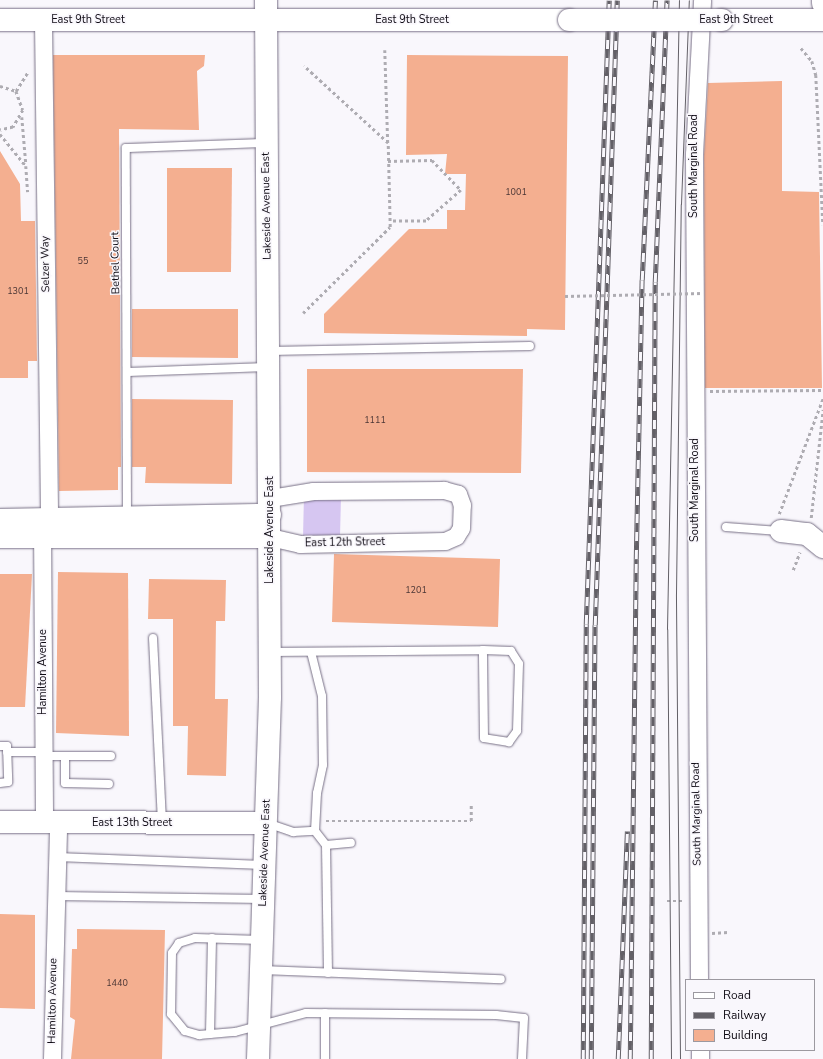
<!DOCTYPE html>
<html>
<head>
<meta charset="utf-8">
<style>
  body { margin:0 }
  #map { position:relative; width:823px; height:1059px; overflow:hidden; background:#f9f7fc; font-family:"Nunito Sans",sans-serif }
  div>[style] { position:absolute }
  .green>* { inset:0; background:#d6c6f1 }
  .building>* { inset:0; background:#f4af90 }
  .path>* { height:2.5px; margin-top:-1.25px; transform-origin:0; background:repeating-linear-gradient(90deg,#aeacb2 0 3px,transparent 0 6px) }
  .roads { filter:drop-shadow(0 0 1px #787086) drop-shadow(0 0 1px #787086) }
  .lane>* { height:8px; margin:-4px; padding:0 4px; transform-origin:4px; border-radius:4px; background:#fff }
  .street>* { height:17px; margin:-8.5px; padding:0 8.5px; transform-origin:8.5px; border-radius:8.5px; background:#fff }
  .secondary>* { height:22px; margin:-11px; padding:0 11px; transform-origin:11px; border-radius:11px; background:#fff }
  .primary>* { height:22px; margin:-11px; padding:0 11px; transform-origin:11px; border-radius:11px; background:#fff }
  .highway>* { height:22px; margin:-11px; padding:0 11px; transform-origin:11px; border-radius:11px; background:#fff }
  .tram>* { height:1px; margin:-0.5px; padding:0 0.5px; transform-origin:0.5px; border-radius:0.5px; background:#636067 }
  .rail>* { height:4.5px; margin-top:-2.25px; transform-origin:0; background:repeating-linear-gradient(90deg,#f9f7fc 0 9px,#636067 0 18px); box-sizing:border-box; border-block:1px solid #636067 }
  .path-bridge>* { height:2.5px; margin-top:-1.25px; transform-origin:0; background:repeating-linear-gradient(90deg,#aeacb2 0 3px,transparent 0 6px) }
  .bridges { filter:drop-shadow(0 0 1px #787086) drop-shadow(0 0 1px #787086) }
  .primary-bridge>* { height:22px; margin:-11px; padding:0 11px; transform-origin:11px; border-radius:11px; background:#fff }
  span { translate:-50% -50%; white-space:nowrap; text-align:center; line-height:1.15; -webkit-text-stroke:3px #f9f7fc; paint-order:stroke }
  .number-label { font-size:9px; color:#493534 }
  .number-label span { -webkit-text-stroke-width:0 }
  .street-label { font-size:11px; color:#100c15 }
  .legend { position:absolute; left:685px; top:979px; width:130px; height:72px; box-sizing:border-box; background:#f9f7fc; border:1px solid #9c99a0; margin:0; padding:5px 7px; list-style:none; font-size:12px; color:#100c15 }
  .legend li { display:flex; align-items:center; gap:8px; height:20px }
  .legend b { width:20px; border:1px solid #9c99a0 }
</style>
</head>
<body>
<div id="map">
  <div class="green">
    <i style="clip-path:polygon(304px 495px,341px 496px,340px 537px,303px 537px)"></i>
  </div>
  <div class="building">
    <i style="clip-path:polygon(53px 55px,205px 55px,204px 66px,197px 71px,199px 130px,119px 129px,121px 467px,118px 467px,118px 490px,59px 491px)"></i>
    <i style="clip-path:polygon(407px 55px,568px 56px,565px 330px,527px 329px,527px 336px,324px 333px,324px 314px,409px 229px,447px 229px,447px 210px,465px 210px,466px 174px,445px 174px,447px 154px,406px 155px)"></i>
    <i style="clip-path:polygon(782px 81px,782px 191px,819px 192px,822px 388px,705px 388px,704px 154px,708px 83px)"></i>
    <i style="clip-path:polygon(0 151px,20px 184px,21px 221px,35px 221px,37px 361px,28px 361px,28px 378px,0 378px)"></i>
    <i style="clip-path:polygon(167px 168px,232px 168px,231px 272px,167px 272px)"></i>
    <i style="clip-path:polygon(132px 309px,238px 309px,238px 358px,132px 357px)"></i>
    <i style="clip-path:polygon(307px 369px,523px 369px,521px 473px,307px 472px)"></i>
    <i style="clip-path:polygon(132px 399px,233px 400px,232px 484px,145px 483px,146px 467px,132px 467px)"></i>
    <i style="clip-path:polygon(334px 554px,500px 559px,498px 627px,332px 622px)"></i>
    <i style="clip-path:polygon(58px 572px,128px 573px,129px 736px,56px 733px)"></i>
    <i style="clip-path:polygon(0 574px,32px 574px,25px 707px,0 707px)"></i>
    <i style="clip-path:polygon(149px 579px,226px 580px,225px 621px,216px 621px,215px 699px,228px 699px,226px 776px,187px 775px,188px 726px,173px 726px,173px 619px,148px 619px)"></i>
    <i style="clip-path:polygon(0 914px,35px 915px,35px 1009px,0 1008px)"></i>
    <i style="clip-path:polygon(77px 929px,165px 930px,162px 1059px,71px 1059px,75px 1020px,70px 1017px,72px 949px,77px 949px)"></i>
  </div>
  <div class="path">
    <i style="left:801px;top:48px;width:17px;rotate:50deg"></i>
    <i style="left:812px;top:61px;width:15px;rotate:74deg"></i>
    <i style="left:816px;top:75px;width:150px;rotate:87.3deg"></i>
    <i style="left:385px;top:50px;width:93px;rotate:88.2deg"></i>
    <i style="left:0;top:86px;width:17px;rotate:17deg"></i>
    <i style="left:16px;top:91px;width:20px;rotate:70deg"></i>
    <i style="left:23px;top:110px;width:20px;rotate:120deg"></i>
    <i style="left:13px;top:127px;width:13px;rotate:167deg"></i>
    <i style="left:16px;top:91px;width:22px;rotate:-58deg"></i>
    <i style="left:22px;top:117px;width:47px;rotate:85.1deg"></i>
    <i style="left:0;top:134px;width:41px;rotate:50.9deg"></i>
    <i style="left:26px;top:166px;width:26px;rotate:86deg"></i>
    <i style="left:388px;top:161px;width:44px;rotate:-1.3deg"></i>
    <i style="left:432px;top:160px;width:42px;rotate:46deg"></i>
    <i style="left:461px;top:190px;width:47px;rotate:138.5deg"></i>
    <i style="left:426px;top:221px;width:36px;rotate:180deg"></i>
    <i style="left:303px;top:313px;width:122px;rotate:-44.7deg"></i>
    <i style="left:390px;top:227px;width:84px;rotate:-91.4deg"></i>
    <i style="left:388px;top:143px;width:114px;rotate:-137.5deg"></i>
    <i style="left:710px;top:391px;width:113px;rotate:-0.5deg"></i>
    <i style="left:779px;top:514px;width:124px;rotate:-69.2deg"></i>
    <i style="left:811px;top:518px;width:109px;rotate:-83.7deg"></i>
    <i style="left:793px;top:570px;width:19px;rotate:-69deg"></i>
    <i style="left:326px;top:821px;width:145px"></i>
    <i style="left:471px;top:821px;width:16px;rotate:-90deg"></i>
    <i style="left:667px;top:901px;width:17px"></i>
    <i style="left:712px;top:933px;width:16px;rotate:-4deg"></i>
  </div>
  <div class="roads">
    <div class="lane">
      <i style="left:270px;top:351px;width:260px;rotate:-1.1deg"></i>
      <i style="left:128px;top:372px;width:139px;rotate:-2.1deg"></i>
      <i style="left:127px;top:517px;width:369px;rotate:-90.2deg"></i>
      <i style="left:126px;top:148px;width:139px;rotate:-2.1deg"></i>
      <i style="left:726px;top:527px;width:53px;rotate:4.3deg"></i>
      <i style="left:153px;top:638px;width:183px;rotate:87.2deg"></i>
      <i style="left:270px;top:652px;width:213px;rotate:-0.5deg"></i>
      <i style="left:483px;top:650px;width:28px;rotate:2deg"></i>
      <i style="left:511px;top:651px;width:15px;rotate:58deg"></i>
      <i style="left:519px;top:664px;width:67px;rotate:91.7deg"></i>
      <i style="left:517px;top:731px;width:14px;rotate:126deg"></i>
      <i style="left:509px;top:742px;width:25px;rotate:-171deg"></i>
      <i style="left:484px;top:738px;width:88px;rotate:-90.7deg"></i>
      <i style="left:311px;top:652px;width:45px;rotate:76deg"></i>
      <i style="left:322px;top:696px;width:69px;rotate:89.2deg"></i>
      <i style="left:323px;top:765px;width:29px;rotate:102deg"></i>
      <i style="left:317px;top:793px;width:38px;rotate:93deg"></i>
      <i style="left:0;top:746px;width:7px"></i>
      <i style="left:7px;top:746px;width:36px;rotate:88deg"></i>
      <i style="left:8px;top:782px;width:8px;rotate:173deg"></i>
      <i style="left:7px;top:752px;width:36px"></i>
      <i style="left:43px;top:756px;width:22px"></i>
      <i style="left:65px;top:756px;width:27px;rotate:90deg"></i>
      <i style="left:65px;top:783px;width:44px;rotate:1.3deg"></i>
      <i style="left:65px;top:756px;width:46px"></i>
      <i style="left:267px;top:823px;width:28px;rotate:19deg"></i>
      <i style="left:293px;top:832px;width:22px;rotate:-3deg"></i>
      <i style="left:315px;top:831px;width:18px;rotate:52deg"></i>
      <i style="left:326px;top:845px;width:25px;rotate:-5deg"></i>
      <i style="left:326px;top:845px;width:128px;rotate:89.1deg"></i>
      <i style="left:57px;top:857px;width:206px;rotate:2.2deg"></i>
      <i style="left:56px;top:896px;width:207px;rotate:0.8deg"></i>
      <i style="left:261px;top:940px;width:66px;rotate:-178.3deg"></i>
      <i style="left:195px;top:938px;width:17px;rotate:163deg"></i>
      <i style="left:179px;top:943px;width:12px;rotate:125deg"></i>
      <i style="left:172px;top:953px;width:61px;rotate:90.9deg"></i>
      <i style="left:171px;top:1014px;width:22px;rotate:51deg"></i>
      <i style="left:185px;top:1031px;width:15px;rotate:16deg"></i>
      <i style="left:199px;top:1035px;width:36px;rotate:-5deg"></i>
      <i style="left:235px;top:1032px;width:73px;rotate:-15deg"></i>
      <i style="left:306px;top:1013px;width:190px;rotate:0.6deg"></i>
      <i style="left:496px;top:1015px;width:28px;rotate:6deg"></i>
      <i style="left:524px;top:1018px;width:41px;rotate:92.8deg"></i>
      <i style="left:262px;top:970px;width:239px;rotate:2.2deg"></i>
      <i style="left:210px;top:1034px;width:96px;rotate:-88.8deg"></i>
      <i style="left:325px;top:1059px;width:46px;rotate:-90deg"></i>
    </div>
    <div class="street">
      <i style="left:43px;top:20px;width:489px;rotate:89.3deg"></i>
      <i style="left:42px;top:525px;width:297px;rotate:89.6deg"></i>
      <i style="left:270px;top:537px;width:31px;rotate:13deg"></i>
      <i style="left:300px;top:544px;width:145px;rotate:-1.2deg"></i>
      <i style="left:445px;top:541px;width:12px;rotate:-24deg"></i>
      <i style="left:456px;top:536px;width:9px;rotate:-58deg"></i>
      <i style="left:461px;top:528px;width:23px;rotate:-88deg"></i>
      <i style="left:462px;top:505px;width:12px;rotate:-110deg"></i>
      <i style="left:458px;top:494px;width:15px;rotate:-164deg"></i>
      <i style="left:444px;top:490px;width:131px;rotate:179.6deg"></i>
      <i style="left:313px;top:491px;width:44px;rotate:170.8deg"></i>
      <i style="left:699px;top:980px;width:826px;rotate:-90.35deg"></i>
      <i style="left:694px;top:154px;width:154px;rotate:-87deg"></i>
      <i style="left:700px;top:1050px;width:9px;rotate:90deg"></i>
      <i style="left:52px;top:1059px;width:237px;rotate:-88.5deg"></i>
    </div>
    <div class="secondary">
      <i style="left:0;top:520px;width:270px;rotate:-1.1deg"></i>
      <i style="left:0;top:537px;width:270px"></i>
      <i style="left:0;top:822px;width:265px;rotate:0.2deg"></i>
      <i style="left:258px;top:1059px;width:362px;rotate:-88.1deg"></i>
      <i style="left:270px;top:697px;width:697px;rotate:-90.33deg"></i>
    </div>
    <div class="primary">
      <i style="left:823px;top:0;width:3px;rotate:90deg"></i>
      <i style="left:0;top:20px;width:569px"></i>
      <i style="left:722px;top:20px;width:101px"></i>
    </div>
    <div class="highway">
      <i style="left:781px;top:531px;width:26px;rotate:7deg"></i>
      <i style="left:807px;top:534px;width:21px;rotate:39deg"></i>
    </div>
  </div>
  <div class="tram">
    <i style="left:671px;top:1059px;width:430px;rotate:-90.5deg"></i>
    <i style="left:667px;top:629px;width:629px;rotate:-88.91deg"></i>
    <i style="left:680px;top:1059px;width:465px;rotate:-90.5deg"></i>
    <i style="left:676px;top:594px;width:390px;rotate:-89.3deg"></i>
    <i style="left:681px;top:204px;width:204px;rotate:-87.8deg"></i>
  </div>
  <div class="rail">
    <i style="left:583px;top:1059px;width:435px;rotate:-89.6deg"></i>
    <i style="left:586px;top:624px;width:624px;rotate:-87.89deg"></i>
    <i style="left:591px;top:1059px;width:434px;rotate:-89.5deg"></i>
    <i style="left:595px;top:625px;width:625px;rotate:-87.98deg"></i>
    <i style="left:618px;top:1059px;width:228px;rotate:-87.7deg"></i>
    <i style="left:630px;top:1059px;width:500px;rotate:-89.31deg"></i>
    <i style="left:636px;top:559px;width:279px;rotate:-88.8deg"></i>
    <i style="left:642px;top:280px;width:280px;rotate:-87.3deg"></i>
    <i style="left:651px;top:1059px;width:777px;rotate:-89.71deg"></i>
    <i style="left:655px;top:282px;width:282px;rotate:-87.6deg"></i>
  </div>
  <div class="path-bridge">
    <i style="left:565px;top:296px;width:138px;rotate:-1.2deg"></i>
  </div>
  <div class="bridges">
    <div class="primary-bridge">
      <i style="left:569px;top:20px;width:153px"></i>
    </div>
  </div>
  <div class="number-label">
    <span style="left:516px;top:192px">1001</span>
    <span style="left:83px;top:261px">55</span>
    <span style="left:18px;top:291px">1301</span>
    <span style="left:375px;top:420px">1111</span>
    <span style="left:416px;top:590px">1201</span>
    <span style="left:117px;top:983px">1440</span>
  </div>
  <div class="street-label">
    <span style="left:88px;top:20px">East 9th Street</span>
    <span style="left:412px;top:20px">East 9th Street</span>
    <span style="left:736px;top:20px">East 9th Street</span>
    <span style="left:694px;top:166px;rotate:-90deg">South Marginal Road</span>
    <span style="left:267px;top:206px;rotate:-91deg">Lakeside Avenue East</span>
    <span style="left:116px;top:263px;rotate:-91deg">Bethel Court</span>
    <span style="left:46px;top:264px;rotate:-91deg">Selzer Way</span>
    <span style="left:695px;top:490px;rotate:-90deg">South Marginal Road</span>
    <span style="left:270px;top:530px;rotate:-90deg">Lakeside Avenue East</span>
    <span style="left:345px;top:543px;rotate:-1deg">East 12th Street</span>
    <span style="left:43px;top:672px;rotate:-90deg">Hamilton Avenue</span>
    <span style="left:697px;top:814px;rotate:-91deg">South Marginal Road</span>
    <span style="left:132px;top:823px">East 13th Street</span>
    <span style="left:265px;top:853px;rotate:-88deg">Lakeside Avenue East</span>
    <span style="left:53px;top:1001px;rotate:-89deg">Hamilton Avenue</span>
  </div>
  <ul class="legend">
  <li><b style="height:5px;background:#fff"></b>Road</li>
  <li><b style="height:5px;background:#636067"></b>Railway</li>
  <li><b style="height:11px;background:#f4af90"></b>Building</li>
  </ul>
</div>
</body>
</html>
